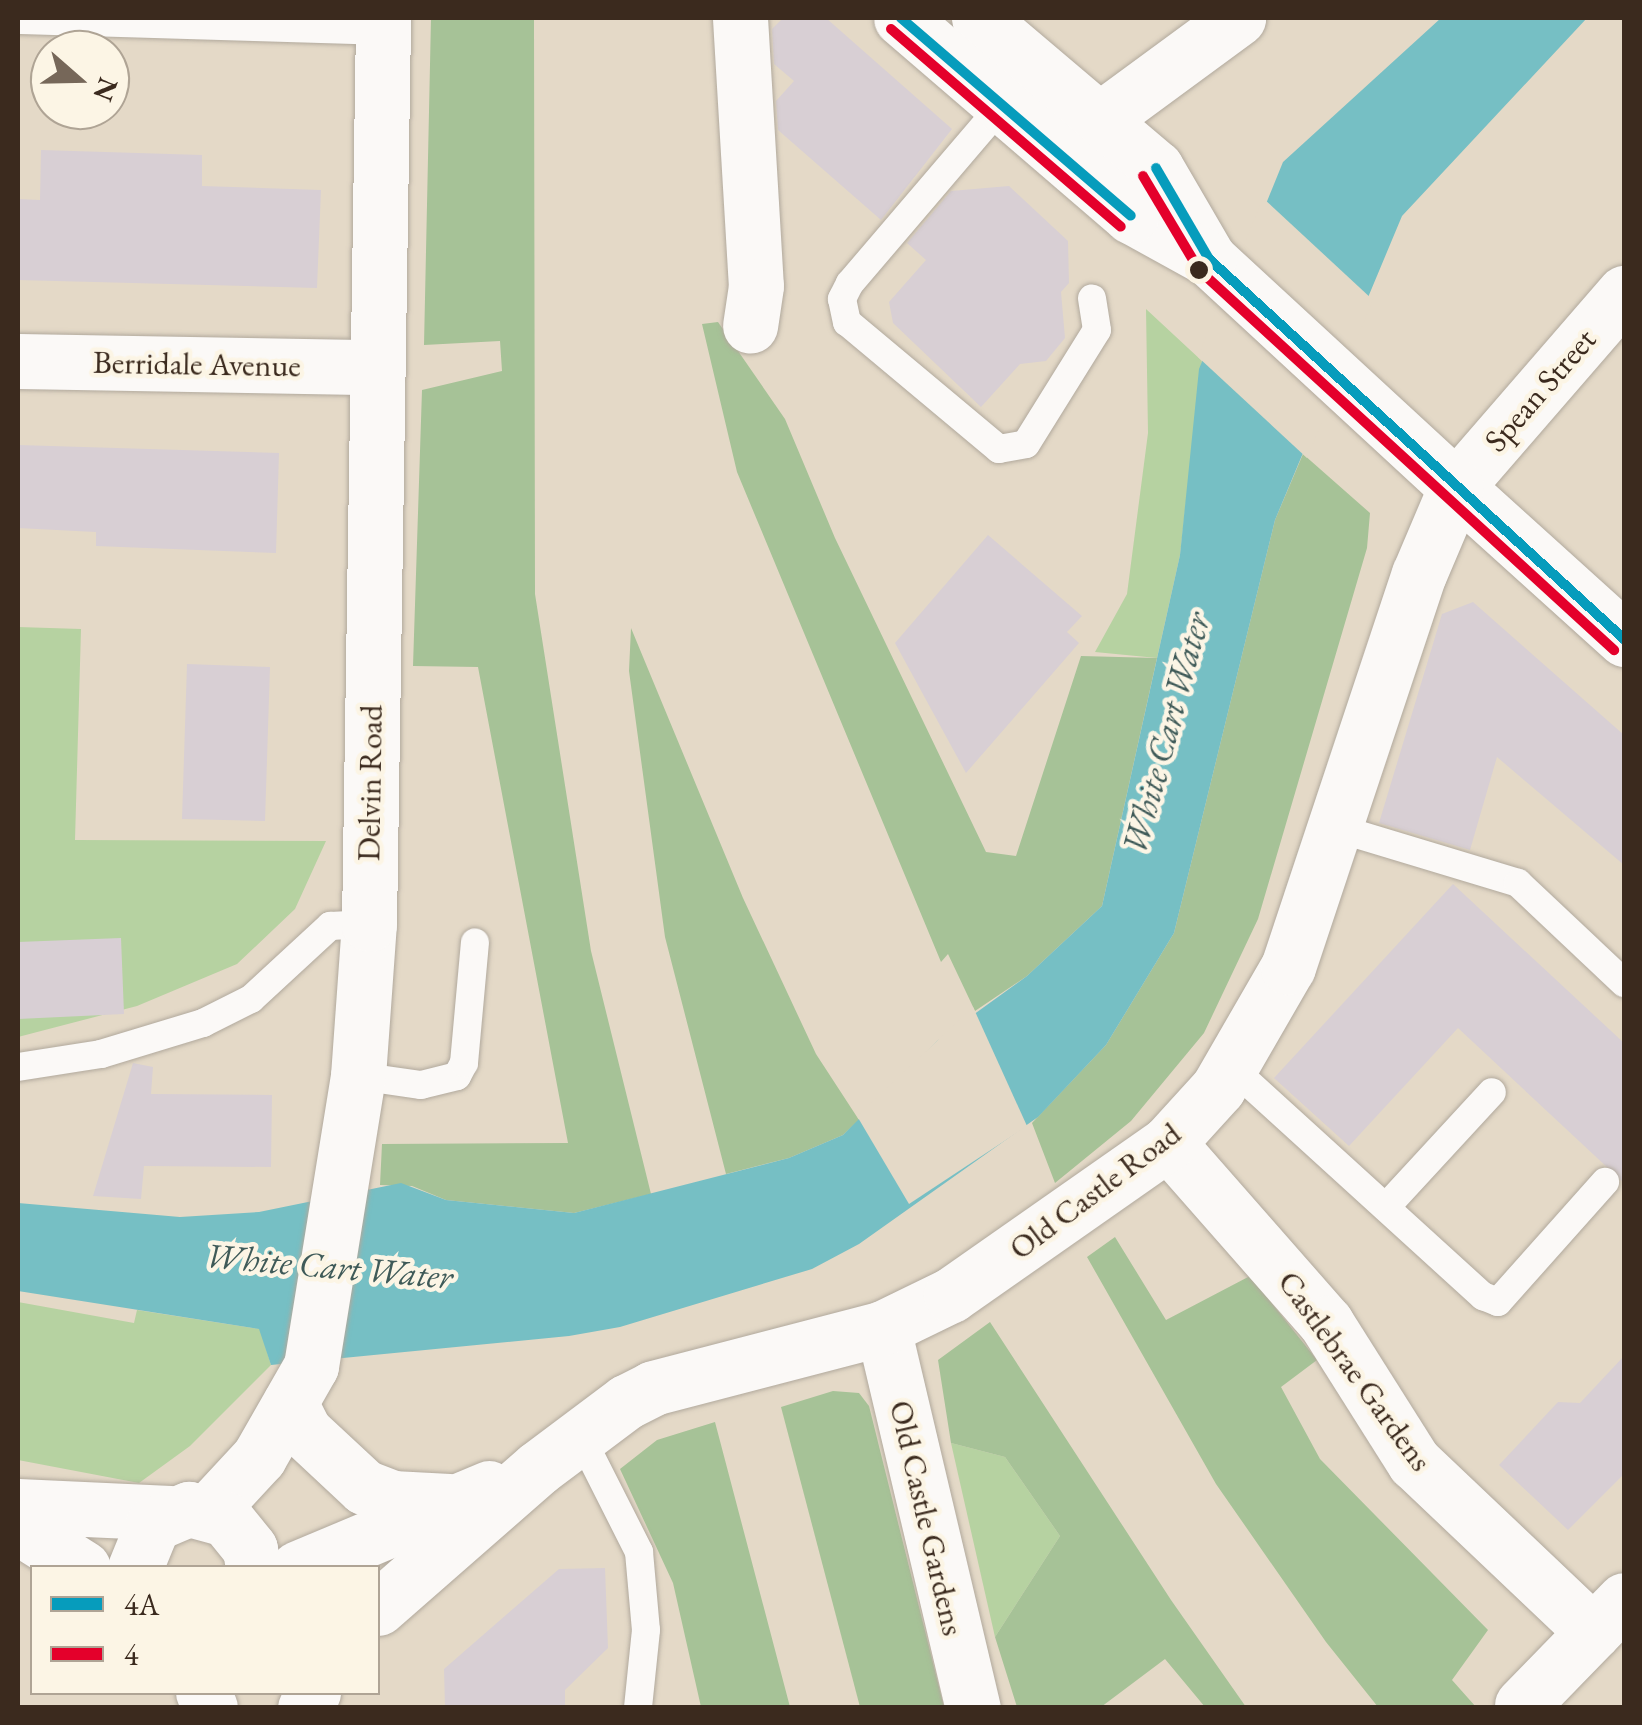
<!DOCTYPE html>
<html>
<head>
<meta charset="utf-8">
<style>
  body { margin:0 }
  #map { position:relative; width:1642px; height:1725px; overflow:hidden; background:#e4d9c7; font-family:"EB Garamond",serif }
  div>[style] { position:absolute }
  .green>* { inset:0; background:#b6d2a1 }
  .forest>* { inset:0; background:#a6c297 }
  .water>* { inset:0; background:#76bfc4 }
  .pier>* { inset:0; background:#e4d9c7 }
  .building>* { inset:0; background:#d8cfd4 }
  .roads { filter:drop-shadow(0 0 2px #b1a99d) drop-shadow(0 0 2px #b1a99d) }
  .service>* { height:28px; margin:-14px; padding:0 14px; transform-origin:14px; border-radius:14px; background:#fbf9f7 }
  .minor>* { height:55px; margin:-27.5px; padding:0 27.5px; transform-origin:27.5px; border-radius:27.5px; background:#fbf9f7 }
  .tertiary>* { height:55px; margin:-27.5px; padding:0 27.5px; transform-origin:27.5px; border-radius:27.5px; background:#fbf9f7 }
  .secondary>* { height:55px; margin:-27.5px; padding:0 27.5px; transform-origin:27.5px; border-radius:27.5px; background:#fbf9f7 }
  .bus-1>* { height:10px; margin:-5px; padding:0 5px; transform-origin:5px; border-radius:5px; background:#069cbc }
  .bus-2>* { height:10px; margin:-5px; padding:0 5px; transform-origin:5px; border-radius:5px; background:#e4002b }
  .dots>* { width:28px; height:28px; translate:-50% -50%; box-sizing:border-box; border:5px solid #fcf5e5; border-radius:50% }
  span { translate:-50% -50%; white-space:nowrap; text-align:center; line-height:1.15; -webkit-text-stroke:9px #fcf5e5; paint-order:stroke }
  .street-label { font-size:32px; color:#3b2a1e }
  .water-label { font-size:35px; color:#3f5a58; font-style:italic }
  .frame { position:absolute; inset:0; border:20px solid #3b2a1e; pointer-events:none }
  .legend { position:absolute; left:30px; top:1565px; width:350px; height:130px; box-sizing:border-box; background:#fcf5e5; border:2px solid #afa495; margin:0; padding:12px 18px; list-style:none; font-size:30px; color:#3b2a1e }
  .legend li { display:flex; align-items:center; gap:20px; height:50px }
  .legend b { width:50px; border:2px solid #afa495 }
  .north { position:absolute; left:30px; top:30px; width:100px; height:100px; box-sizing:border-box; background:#fcf5e5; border:2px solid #afa495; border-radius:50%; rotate:110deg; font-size:28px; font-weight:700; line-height:40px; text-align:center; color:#3b2a1e }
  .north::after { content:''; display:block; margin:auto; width:35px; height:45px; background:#766759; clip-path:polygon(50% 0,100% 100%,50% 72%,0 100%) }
</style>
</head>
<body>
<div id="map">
  <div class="green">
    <i style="clip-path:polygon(1146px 309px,1202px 361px,1180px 555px,1157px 658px,1095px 652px,1127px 594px,1148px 433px)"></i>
    <i style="clip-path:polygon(18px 627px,81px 629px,75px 840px,326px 841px,295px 909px,237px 964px,137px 1006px,18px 1037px)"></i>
    <i style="clip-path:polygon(18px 1302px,134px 1323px,137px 1310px,260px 1329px,271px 1365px,190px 1446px,139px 1483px,18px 1460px)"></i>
    <i style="clip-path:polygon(951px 1443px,1005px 1457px,1060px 1536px,995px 1637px)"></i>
  </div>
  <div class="forest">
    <i style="clip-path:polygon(431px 18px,534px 18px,535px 594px,591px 951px,651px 1194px,574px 1213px,446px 1200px,412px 1186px,380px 1185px,382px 1144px,568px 1143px,478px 667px,413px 666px,422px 390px,502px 371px,500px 341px,424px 345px)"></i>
    <i style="clip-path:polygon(718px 322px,785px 419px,835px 538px,986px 852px,1016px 856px,1081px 656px,1157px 658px,1102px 906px,1027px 976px,975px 1011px,948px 954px,941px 962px,737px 472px,702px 324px)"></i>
    <i style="clip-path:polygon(1303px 454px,1370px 513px,1367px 548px,1258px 919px,1204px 1033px,1131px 1121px,1055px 1183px,1032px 1123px,1106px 1045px,1174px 933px,1275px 520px)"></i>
    <i style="clip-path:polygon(631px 628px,743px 898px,816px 1054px,859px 1120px,843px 1135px,789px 1158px,726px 1174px,665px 937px,629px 671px)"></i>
    <i style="clip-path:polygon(1115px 1237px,1166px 1320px,1250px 1276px,1317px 1360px,1281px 1387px,1320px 1459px,1488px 1630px,1452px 1680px,1476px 1707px,1378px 1707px,1326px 1642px,1216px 1484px,1087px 1257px)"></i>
    <i style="clip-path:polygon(990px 1322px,1171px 1600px,1246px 1707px,1205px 1707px,1165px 1659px,1101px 1707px,1017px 1707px,995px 1637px,1060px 1536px,1005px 1457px,951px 1443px,938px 1360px)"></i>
    <i style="clip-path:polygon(833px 1391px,859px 1393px,869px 1406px,944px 1707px,860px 1707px,781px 1407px)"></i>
    <i style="clip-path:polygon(715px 1422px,790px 1707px,701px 1707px,673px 1583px,620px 1469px,657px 1440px)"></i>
  </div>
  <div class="water">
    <i style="clip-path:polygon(1441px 18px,1587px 18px,1402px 216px,1275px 520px,1174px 933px,1106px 1045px,1038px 1117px,859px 1244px,812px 1269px,620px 1327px,569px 1336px,271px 1365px,259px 1329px,18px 1291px,18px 1203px,180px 1217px,259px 1212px,401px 1183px,446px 1200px,574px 1213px,789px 1158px,843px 1135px,937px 1041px,1027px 976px,1102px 906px,1180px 555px,1199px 369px,1283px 162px)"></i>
  </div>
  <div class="pier">
    <i style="clip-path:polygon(1263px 198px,1373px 300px,1307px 458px,1198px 357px)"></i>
    <i style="clip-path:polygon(973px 1007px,1027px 1126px,909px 1204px,857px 1116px)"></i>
  </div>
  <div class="building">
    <i style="clip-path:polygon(783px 18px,826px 18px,952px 129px,881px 220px,778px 130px,776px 101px,794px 81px,774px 64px,772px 29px)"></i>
    <i style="clip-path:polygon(41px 150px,202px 155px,202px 186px,321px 190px,317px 288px,18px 280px,18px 199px,40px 200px)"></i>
    <i style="clip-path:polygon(1009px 186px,1068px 241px,1069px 283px,1061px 292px,1065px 338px,1046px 361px,1020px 364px,981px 407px,893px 323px,889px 302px,926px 260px,907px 243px,951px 191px)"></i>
    <i style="clip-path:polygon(18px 445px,279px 453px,276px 553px,96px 546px,96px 532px,18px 528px)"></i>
    <i style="clip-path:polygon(988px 535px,1082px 616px,1067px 632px,1079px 643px,966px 773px,895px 643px)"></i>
    <i style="clip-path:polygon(1473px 602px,1624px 735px,1624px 865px,1497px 757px,1470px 850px,1379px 823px,1442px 614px)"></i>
    <i style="clip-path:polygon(187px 664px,270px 667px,265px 821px,182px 819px)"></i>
    <i style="clip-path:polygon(1453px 884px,1624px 1043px,1624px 1183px,1458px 1028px,1349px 1146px,1274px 1078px)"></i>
    <i style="clip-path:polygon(121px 938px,124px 1014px,18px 1019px,18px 942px)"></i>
    <i style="clip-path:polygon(133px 1063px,153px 1067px,151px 1094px,272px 1095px,271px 1167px,144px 1166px,141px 1199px,93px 1196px)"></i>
    <i style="clip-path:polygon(1624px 1356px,1624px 1474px,1568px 1530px,1499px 1465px,1558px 1402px,1580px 1403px)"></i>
    <i style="clip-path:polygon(605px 1568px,608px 1648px,565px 1690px,565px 1708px,445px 1708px,444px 1669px,559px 1569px)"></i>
  </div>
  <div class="roads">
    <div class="service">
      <i style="left:18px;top:20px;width:364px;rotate:1.7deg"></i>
      <i style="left:1009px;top:97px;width:245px;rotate:130.5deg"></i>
      <i style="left:850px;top:283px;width:18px;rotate:117deg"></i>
      <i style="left:842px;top:299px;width:24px;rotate:78deg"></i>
      <i style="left:847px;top:322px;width:198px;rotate:39.9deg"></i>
      <i style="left:999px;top:449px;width:27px;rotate:-10deg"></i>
      <i style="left:1026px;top:444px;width:134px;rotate:-58.1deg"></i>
      <i style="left:1097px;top:330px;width:32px;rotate:-99deg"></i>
      <i style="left:1336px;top:828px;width:190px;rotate:16.8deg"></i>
      <i style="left:1518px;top:883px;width:146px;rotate:43.3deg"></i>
      <i style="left:18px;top:1067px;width:84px;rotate:-8.9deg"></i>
      <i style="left:101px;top:1054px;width:107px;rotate:-16.9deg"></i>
      <i style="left:203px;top:1023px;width:54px;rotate:-26.6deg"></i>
      <i style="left:251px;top:999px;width:108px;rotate:-42.7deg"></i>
      <i style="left:330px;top:926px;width:39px;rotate:-3deg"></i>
      <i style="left:1231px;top:1067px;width:341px;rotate:42.3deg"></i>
      <i style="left:1483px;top:1296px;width:16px;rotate:22deg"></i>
      <i style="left:1498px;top:1302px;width:161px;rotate:-48.3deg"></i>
      <i style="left:358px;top:1076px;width:64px;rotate:8.1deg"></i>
      <i style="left:421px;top:1085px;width:37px;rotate:-14deg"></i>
      <i style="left:457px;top:1076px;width:15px;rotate:-62deg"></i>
      <i style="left:464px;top:1063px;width:121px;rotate:-84.8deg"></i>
      <i style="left:1386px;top:1207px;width:156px;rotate:-47.3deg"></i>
      <i style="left:581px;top:1437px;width:129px;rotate:63.2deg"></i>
      <i style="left:639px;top:1552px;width:78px;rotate:84.9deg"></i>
      <i style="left:646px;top:1630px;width:78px;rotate:95.9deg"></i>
    </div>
    <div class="minor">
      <i style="left:740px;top:18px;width:268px;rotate:86.6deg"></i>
      <i style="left:756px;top:286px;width:40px;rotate:98.5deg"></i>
      <i style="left:1098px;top:121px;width:174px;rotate:-36.3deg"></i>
      <i style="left:18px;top:361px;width:358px;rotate:1deg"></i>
      <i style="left:1456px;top:487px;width:257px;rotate:-49.1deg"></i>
      <i style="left:1168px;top:1143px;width:240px;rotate:48.7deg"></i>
      <i style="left:1326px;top:1323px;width:165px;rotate:57.7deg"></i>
      <i style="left:1414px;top:1462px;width:247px;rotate:43.5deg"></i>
      <i style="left:883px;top:1328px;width:391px;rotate:76.7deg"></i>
      <i style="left:1522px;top:1705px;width:146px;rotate:-45.8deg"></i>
    </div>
    <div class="tertiary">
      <i style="left:1456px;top:487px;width:227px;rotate:42.1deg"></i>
      <i style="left:18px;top:1506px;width:152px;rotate:2.6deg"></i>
      <i style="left:18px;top:1527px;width:77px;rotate:32.2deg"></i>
    </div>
    <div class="secondary">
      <i style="left:979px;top:18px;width:232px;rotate:40.3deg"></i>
      <i style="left:1156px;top:168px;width:105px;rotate:59.8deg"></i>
      <i style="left:290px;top:1403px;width:31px;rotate:63deg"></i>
      <i style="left:304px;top:1431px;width:82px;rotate:43deg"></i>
      <i style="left:364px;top:1487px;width:30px;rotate:21deg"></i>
      <i style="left:392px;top:1498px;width:57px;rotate:3deg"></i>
      <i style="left:209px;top:1511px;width:74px;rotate:-47.2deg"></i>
      <i style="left:259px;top:1457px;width:105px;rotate:-60.3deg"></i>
      <i style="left:311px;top:1366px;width:294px;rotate:-80.8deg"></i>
      <i style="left:358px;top:1076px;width:152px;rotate:-85.9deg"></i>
      <i style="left:369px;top:924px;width:906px;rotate:-89.11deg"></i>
      <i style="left:135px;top:1568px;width:48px;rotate:-67.8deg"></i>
      <i style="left:153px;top:1524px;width:39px;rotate:-23deg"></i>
      <i style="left:189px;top:1509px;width:38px;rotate:15deg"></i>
      <i style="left:226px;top:1519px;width:38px;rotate:51deg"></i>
      <i style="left:250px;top:1549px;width:19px;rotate:81deg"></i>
      <i style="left:298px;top:1568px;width:207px;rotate:-22.7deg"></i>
      <i style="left:378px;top:1608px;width:213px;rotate:-41.2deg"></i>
      <i style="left:538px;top:1468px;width:110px;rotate:-36.9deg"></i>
      <i style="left:626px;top:1402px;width:30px;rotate:-27deg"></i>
      <i style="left:653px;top:1388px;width:238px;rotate:-14.6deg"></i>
      <i style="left:883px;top:1328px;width:76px;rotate:-25.9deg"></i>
      <i style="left:951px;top:1295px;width:265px;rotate:-35deg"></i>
      <i style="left:1168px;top:1143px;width:74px;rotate:-47.7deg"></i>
      <i style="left:1218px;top:1088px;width:140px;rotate:-60deg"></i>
      <i style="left:1288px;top:967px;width:414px;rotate:-71.6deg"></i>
      <i style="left:1419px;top:574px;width:95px;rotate:-67deg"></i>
      <i style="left:1456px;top:487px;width:336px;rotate:-137.3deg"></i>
      <i style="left:1209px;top:259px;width:89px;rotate:-151.1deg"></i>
      <i style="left:1131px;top:216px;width:303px;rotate:-139.3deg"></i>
      <i style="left:203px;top:1692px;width:17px;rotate:66deg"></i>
      <i style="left:305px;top:1708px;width:18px;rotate:-63deg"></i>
    </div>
  </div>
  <div class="bus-1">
    <i style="left:901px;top:18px;width:303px;rotate:40.7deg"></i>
    <i style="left:1156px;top:168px;width:105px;rotate:59.8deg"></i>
    <i style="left:1209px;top:259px;width:563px;rotate:42.48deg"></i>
  </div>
  <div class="bus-2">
    <i style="left:891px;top:29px;width:303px;rotate:40.7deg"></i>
    <i style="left:1143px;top:176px;width:109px;rotate:59.2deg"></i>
    <i style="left:1199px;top:270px;width:563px;rotate:42.48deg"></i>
  </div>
  <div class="dots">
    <i style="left:1199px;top:270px;background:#3b2a1e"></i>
  </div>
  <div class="street-label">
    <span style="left:197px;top:364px;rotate:1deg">Berridale Avenue</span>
    <span style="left:1540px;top:390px;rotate:-49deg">Spean Street</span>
    <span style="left:370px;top:783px;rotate:-89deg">Delvin Road</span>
    <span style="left:1095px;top:1191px;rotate:-37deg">Old Castle Road</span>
    <span style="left:1355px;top:1371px;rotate:54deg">Castlebrae Gardens</span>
    <span style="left:927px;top:1518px;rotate:77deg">Old Castle Gardens</span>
  </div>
  <div class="water-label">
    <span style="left:1166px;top:733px;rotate:-75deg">White Cart Water</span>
    <span style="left:329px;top:1266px;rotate:5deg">White Cart Water</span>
  </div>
  <div class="frame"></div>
  <ul class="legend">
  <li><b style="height:12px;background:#069cbc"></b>4A</li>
  <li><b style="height:12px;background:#e4002b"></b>4</li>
  </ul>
  <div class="north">N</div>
</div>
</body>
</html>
